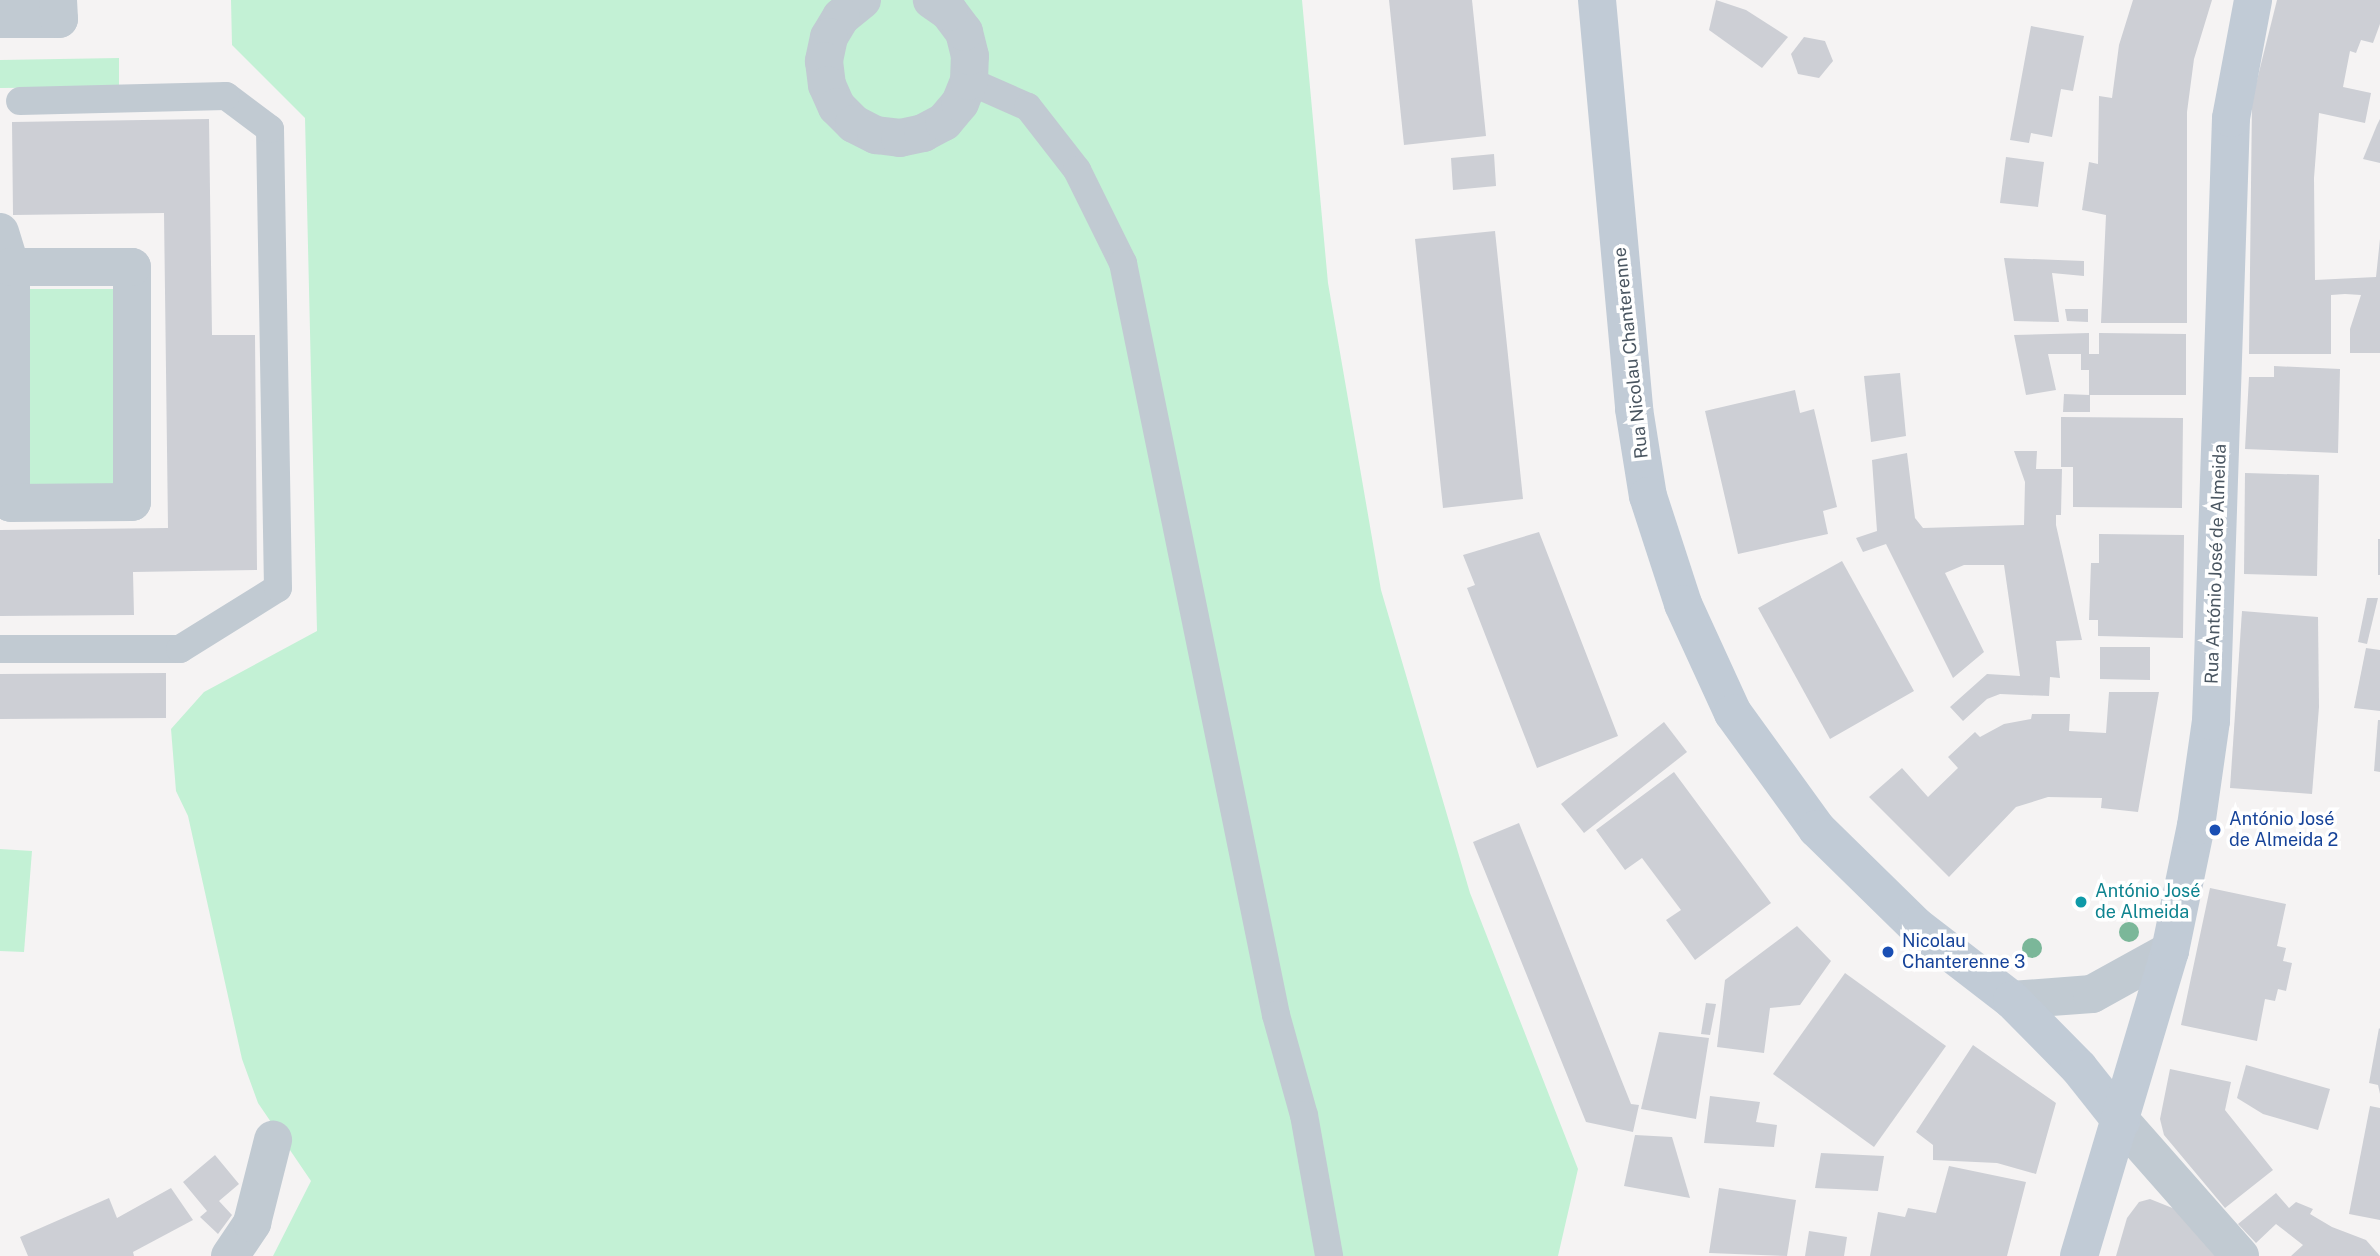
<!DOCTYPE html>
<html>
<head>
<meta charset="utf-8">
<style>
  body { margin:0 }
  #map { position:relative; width:2380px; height:1256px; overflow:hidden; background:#f5f3f3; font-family:"Public Sans",sans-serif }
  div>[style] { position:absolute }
  .green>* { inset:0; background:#c3f1d5 }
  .building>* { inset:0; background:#cdcfd5 }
  .lane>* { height:28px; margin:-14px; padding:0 14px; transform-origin:14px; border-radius:14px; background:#c1cad2 }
  .street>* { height:38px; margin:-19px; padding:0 19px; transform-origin:19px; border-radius:19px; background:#c1cad2 }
  .secondary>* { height:38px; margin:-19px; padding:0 19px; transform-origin:19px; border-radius:19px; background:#c1cbd6 }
  .trees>* { width:20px; height:20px; margin:-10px; border-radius:50%; background:#7bb799 }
  .dots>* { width:19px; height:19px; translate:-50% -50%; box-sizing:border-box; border:4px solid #fff; border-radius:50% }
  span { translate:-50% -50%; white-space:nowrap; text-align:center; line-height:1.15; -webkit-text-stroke:7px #fff; paint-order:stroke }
  .street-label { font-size:18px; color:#4a5661 }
  .transit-label { font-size:18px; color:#164399 }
  .left { translate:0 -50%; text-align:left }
  .culture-label { font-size:18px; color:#0d838f }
</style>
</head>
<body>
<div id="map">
  <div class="green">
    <i style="clip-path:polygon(231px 0,1302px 0,1328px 283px,1381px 590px,1470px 893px,1578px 1169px,1558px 1256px,273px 1256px,311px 1181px,258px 1103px,242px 1059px,188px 816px,176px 791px,171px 729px,204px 692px,317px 631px,305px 118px,232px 45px)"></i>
    <i style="clip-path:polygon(119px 58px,119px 87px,0 88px,0 60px)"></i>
    <i style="clip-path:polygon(21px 289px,120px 289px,120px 486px,21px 486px)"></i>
    <i style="clip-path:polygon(0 849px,32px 851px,24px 952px,0 951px)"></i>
  </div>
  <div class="building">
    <i style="clip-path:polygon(1389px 0,1472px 0,1486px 136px,1404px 145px)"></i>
    <i style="clip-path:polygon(1716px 0,1746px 10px,1788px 37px,1762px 68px,1709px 30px)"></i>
    <i style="clip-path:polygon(2133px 0,2212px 0,2194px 59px,2187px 112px,2187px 323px,2101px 323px,2106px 215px,2082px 210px,2089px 162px,2098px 164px,2099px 96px,2112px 98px,2119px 45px)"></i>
    <i style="clip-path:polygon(2277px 0,2380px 0,2380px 24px,2373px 43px,2361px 40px,2356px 53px,2350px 51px,2343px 87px,2371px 93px,2365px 123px,2319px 113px,2314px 178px,2315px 280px,2376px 277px,2380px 239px,2380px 353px,2350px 353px,2350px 329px,2361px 295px,2345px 294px,2331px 295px,2331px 354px,2249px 354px,2252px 100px)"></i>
    <i style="clip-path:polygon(2031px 26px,2084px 36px,2073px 91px,2061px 89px,2052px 137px,2031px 133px,2029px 143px,2010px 140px)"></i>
    <i style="clip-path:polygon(1804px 37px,1825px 41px,1833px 61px,1819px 78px,1798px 74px,1791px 54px)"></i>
    <i style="clip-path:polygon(209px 119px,212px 335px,255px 335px,257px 570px,133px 572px,134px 615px,0 616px,0 530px,168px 528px,164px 213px,13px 215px,12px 122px)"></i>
    <i style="clip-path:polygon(2380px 119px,2380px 163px,2363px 159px,2377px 125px)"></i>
    <i style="clip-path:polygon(1494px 154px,1496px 186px,1453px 190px,1451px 158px)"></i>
    <i style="clip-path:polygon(2006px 157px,2044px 162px,2038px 207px,2000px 203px)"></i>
    <i style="clip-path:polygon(1495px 231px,1523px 499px,1443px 508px,1415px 239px)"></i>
    <i style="clip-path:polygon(2004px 258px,2084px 261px,2084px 276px,2052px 273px,2059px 322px,2014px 321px)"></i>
    <i style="clip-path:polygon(2065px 309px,2088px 309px,2088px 322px,2067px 321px)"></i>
    <i style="clip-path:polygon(2089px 333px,2089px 354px,2099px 354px,2099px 333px,2186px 334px,2186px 395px,2089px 395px,2089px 370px,2081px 370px,2081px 354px,2048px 354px,2056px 390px,2026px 395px,2014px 335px)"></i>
    <i style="clip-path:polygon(2274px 366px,2340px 369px,2338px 453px,2245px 449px,2249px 377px,2274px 377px)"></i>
    <i style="clip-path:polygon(1900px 373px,1906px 436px,1871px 442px,1864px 376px)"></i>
    <i style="clip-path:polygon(1795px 390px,1800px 413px,1814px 409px,1837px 507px,1823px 511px,1828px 534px,1738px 554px,1705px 411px)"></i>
    <i style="clip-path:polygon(2064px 394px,2090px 395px,2090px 412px,2063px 412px)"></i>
    <i style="clip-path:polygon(2061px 417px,2183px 418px,2182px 508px,2073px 507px,2073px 467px,2061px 467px)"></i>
    <i style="clip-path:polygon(2014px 451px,2037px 451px,2036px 469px,2062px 469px,2061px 515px,2056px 515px,2056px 525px,2082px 640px,2056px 641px,2060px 678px,2050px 677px,2049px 696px,2000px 694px,1987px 699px,1963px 721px,1950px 707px,1987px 674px,2020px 676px,2004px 565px,1964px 565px,1945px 573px,1984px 652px,1953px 678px,1886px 544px,1863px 552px,1856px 538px,1877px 531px,1872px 460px,1907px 453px,1915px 518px,1923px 528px,2024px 525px,2025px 482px)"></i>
    <i style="clip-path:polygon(2245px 473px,2319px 475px,2317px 576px,2244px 574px)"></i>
    <i style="clip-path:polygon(1539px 532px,1618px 736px,1537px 768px,1467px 588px,1475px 585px,1463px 555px)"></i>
    <i style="clip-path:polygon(2099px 534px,2184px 535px,2183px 638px,2098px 636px,2098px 620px,2089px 620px,2091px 563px,2099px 563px)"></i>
    <i style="clip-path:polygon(2378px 539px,2380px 539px,2380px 575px,2378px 575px)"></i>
    <i style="clip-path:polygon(1842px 561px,1914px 691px,1830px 739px,1758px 608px)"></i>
    <i style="clip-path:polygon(2367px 598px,2378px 598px,2367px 644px,2358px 642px)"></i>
    <i style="clip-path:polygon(2242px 611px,2318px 617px,2319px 707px,2312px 794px,2230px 788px)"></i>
    <i style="clip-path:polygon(2100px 647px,2150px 647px,2150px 680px,2100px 679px)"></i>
    <i style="clip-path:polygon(2366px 648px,2380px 650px,2380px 711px,2354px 708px)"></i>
    <i style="clip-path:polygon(166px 673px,166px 718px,0 719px,0 674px)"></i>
    <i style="clip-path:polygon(2109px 692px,2159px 692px,2138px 812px,2101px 808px,2102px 798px,2048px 797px,2016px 807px,1949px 877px,1869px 797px,1902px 768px,1928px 797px,1958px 768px,1948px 757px,1975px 732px,1980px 737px,2004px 724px,2031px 719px,2032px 714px,2070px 714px,2069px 731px,2106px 733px)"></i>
    <i style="clip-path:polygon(2378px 720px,2380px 720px,2380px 772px,2374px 771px)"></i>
    <i style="clip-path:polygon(1664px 722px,1687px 752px,1584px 833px,1561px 804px)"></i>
    <i style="clip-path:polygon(1674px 772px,1771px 903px,1695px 960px,1666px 920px,1681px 910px,1642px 858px,1625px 870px,1596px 830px)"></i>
    <i style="clip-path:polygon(1519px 823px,1631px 1104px,1639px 1105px,1633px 1132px,1586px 1122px,1473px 842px)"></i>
    <i style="clip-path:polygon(2210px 888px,2286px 904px,2277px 946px,2286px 948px,2283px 961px,2292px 963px,2286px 991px,2278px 989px,2275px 1001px,2265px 999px,2257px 1041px,2181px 1025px)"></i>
    <i style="clip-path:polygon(1797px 926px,1831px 961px,1800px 1005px,1770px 1008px,1764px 1053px,1717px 1047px,1725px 980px)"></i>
    <i style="clip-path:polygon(1845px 973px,1946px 1046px,1874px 1147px,1773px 1074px)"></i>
    <i style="clip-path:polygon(1706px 1003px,1716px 1004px,1710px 1035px,1701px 1034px)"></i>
    <i style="clip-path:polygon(2379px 1028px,2380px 1029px,2380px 1094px,2378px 1085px,2369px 1083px)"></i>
    <i style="clip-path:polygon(1659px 1032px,1709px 1038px,1696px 1119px,1641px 1109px)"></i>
    <i style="clip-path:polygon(1973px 1045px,2056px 1103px,2036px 1174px,1997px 1163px,1933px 1160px,1933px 1145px,1916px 1132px)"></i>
    <i style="clip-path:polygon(2246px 1065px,2330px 1089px,2318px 1130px,2263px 1114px,2237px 1098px)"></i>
    <i style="clip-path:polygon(2170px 1069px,2231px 1082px,2225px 1110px,2273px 1170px,2225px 1208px,2164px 1135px,2160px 1119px)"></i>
    <i style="clip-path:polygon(1710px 1096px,1760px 1102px,1756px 1122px,1777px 1125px,1774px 1147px,1704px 1143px)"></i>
    <i style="clip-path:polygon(2370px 1106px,2380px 1108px,2380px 1220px,2349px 1214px)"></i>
    <i style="clip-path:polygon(1635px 1135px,1672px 1137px,1690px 1198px,1624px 1186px)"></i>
    <i style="clip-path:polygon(1821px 1153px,1884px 1156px,1878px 1191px,1815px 1188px)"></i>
    <i style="clip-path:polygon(215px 1155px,239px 1184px,219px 1201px,232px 1215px,218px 1234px,200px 1217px,207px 1211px,183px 1182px)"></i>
    <i style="clip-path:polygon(1949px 1166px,2026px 1182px,2007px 1256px,1870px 1256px,1878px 1212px,1905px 1217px,1908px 1208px,1936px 1213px)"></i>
    <i style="clip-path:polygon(171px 1188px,193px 1220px,133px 1252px,134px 1256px,28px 1256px,20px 1237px,109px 1198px,117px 1218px)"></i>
    <i style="clip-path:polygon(1719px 1188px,1796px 1200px,1787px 1256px,1709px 1253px)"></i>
    <i style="clip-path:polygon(2276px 1193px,2289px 1208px,2296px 1202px,2313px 1209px,2310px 1214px,2332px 1227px,2366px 1240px,2380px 1256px,2291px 1256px,2303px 1245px,2276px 1224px,2256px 1243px,2238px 1224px)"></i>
    <i style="clip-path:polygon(2150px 1199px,2175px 1209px,2216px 1256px,2116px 1256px,2127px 1218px,2139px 1202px)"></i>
    <i style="clip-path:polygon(1809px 1231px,1847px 1237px,1844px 1256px,1805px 1256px)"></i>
  </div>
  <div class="lane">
    <i style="left:969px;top:81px;width:64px;rotate:23.8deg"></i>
    <i style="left:1028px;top:107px;width:80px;rotate:52.1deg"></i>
    <i style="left:1077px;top:170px;width:104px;rotate:63.7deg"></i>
    <i style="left:1123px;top:263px;width:767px;rotate:78.5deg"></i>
    <i style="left:1276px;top:1015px;width:104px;rotate:74.4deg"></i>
    <i style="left:1304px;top:1115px;width:143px;rotate:79.9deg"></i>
    <i style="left:0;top:649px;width:180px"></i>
    <i style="left:180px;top:649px;width:115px;rotate:-31.9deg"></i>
    <i style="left:278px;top:588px;width:459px;rotate:-91deg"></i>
    <i style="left:270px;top:129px;width:55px;rotate:-143.1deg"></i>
    <i style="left:226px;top:96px;width:206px;rotate:178.6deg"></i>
  </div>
  <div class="street">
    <i style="left:862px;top:0;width:27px;rotate:141deg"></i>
    <i style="left:841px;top:17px;width:23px;rotate:121deg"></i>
    <i style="left:829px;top:37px;width:25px;rotate:102deg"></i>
    <i style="left:824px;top:61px;width:24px;rotate:83deg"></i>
    <i style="left:827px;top:85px;width:24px;rotate:66deg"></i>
    <i style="left:837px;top:107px;width:24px;rotate:45deg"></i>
    <i style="left:854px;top:124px;width:25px;rotate:27deg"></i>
    <i style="left:876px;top:135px;width:24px;rotate:7deg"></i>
    <i style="left:900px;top:138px;width:24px;rotate:-12deg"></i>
    <i style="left:923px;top:133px;width:24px;rotate:-28deg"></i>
    <i style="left:944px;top:122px;width:25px;rotate:-50deg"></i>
    <i style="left:960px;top:103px;width:24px;rotate:-68deg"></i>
    <i style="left:969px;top:81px;width:25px;rotate:-88deg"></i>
    <i style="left:970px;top:56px;width:25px;rotate:-104deg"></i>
    <i style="left:964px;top:32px;width:25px;rotate:-127deg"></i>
    <i style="left:949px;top:12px;width:21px;rotate:-145deg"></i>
    <i style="left:0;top:19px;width:59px"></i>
    <i style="left:59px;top:19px;width:19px;rotate:-93deg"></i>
    <i style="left:0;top:232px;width:37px;rotate:73deg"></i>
    <i style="left:11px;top:267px;width:236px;rotate:90deg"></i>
    <i style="left:11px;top:503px;width:121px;rotate:-0.5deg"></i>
    <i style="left:132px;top:502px;width:235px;rotate:-90deg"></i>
    <i style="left:132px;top:267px;width:121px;rotate:180deg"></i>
    <i style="left:2012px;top:1000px;width:80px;rotate:-4.3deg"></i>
    <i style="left:2092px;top:994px;width:89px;rotate:-28.9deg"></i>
    <i style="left:2121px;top:1121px;width:180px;rotate:48.6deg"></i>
    <i style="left:230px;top:1256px;width:40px;rotate:-56deg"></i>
    <i style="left:252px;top:1223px;width:86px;rotate:-75.8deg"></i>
  </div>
  <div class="secondary">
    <i style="left:1597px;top:0;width:411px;rotate:84.8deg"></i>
    <i style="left:1634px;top:409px;width:88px;rotate:80.9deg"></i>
    <i style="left:1648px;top:496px;width:114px;rotate:72deg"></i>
    <i style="left:1683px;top:604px;width:120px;rotate:65.4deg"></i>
    <i style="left:1733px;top:713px;width:143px;rotate:54.1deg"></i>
    <i style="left:1817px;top:829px;width:139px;rotate:44.4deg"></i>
    <i style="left:1916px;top:926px;width:121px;rotate:37.6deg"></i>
    <i style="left:2012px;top:1000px;width:95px;rotate:45.4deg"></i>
    <i style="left:2079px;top:1068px;width:68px;rotate:51.6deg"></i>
    <i style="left:2079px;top:1256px;width:318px;rotate:-73.4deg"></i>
    <i style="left:2170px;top:951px;width:128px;rotate:-78.3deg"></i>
    <i style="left:2196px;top:826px;width:106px;rotate:-81.9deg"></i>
    <i style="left:2211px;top:721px;width:603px;rotate:-88.1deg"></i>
    <i style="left:2231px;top:118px;width:120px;rotate:-79.4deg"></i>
  </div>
  <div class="trees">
    <i style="left:2129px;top:932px"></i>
    <i style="left:2032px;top:948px"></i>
  </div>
  <div class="dots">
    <i style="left:2215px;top:830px;background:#1a4fb4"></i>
    <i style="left:2081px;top:902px;background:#0f9aa8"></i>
    <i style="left:1888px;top:952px;background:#1a4fb4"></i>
  </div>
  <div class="street-label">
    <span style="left:1631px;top:353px;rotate:-96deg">Rua Nicolau Chanterenne</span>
    <span style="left:2216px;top:564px;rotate:-88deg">Rua António José de Almeida</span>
  </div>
  <div class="transit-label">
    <span class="left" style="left:2229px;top:830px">António José<br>de Almeida 2</span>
    <span class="left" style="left:1902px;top:952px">Nicolau<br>Chanterenne 3</span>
  </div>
  <div class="culture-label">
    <span class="left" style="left:2095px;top:902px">António José<br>de Almeida</span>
  </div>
</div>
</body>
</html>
